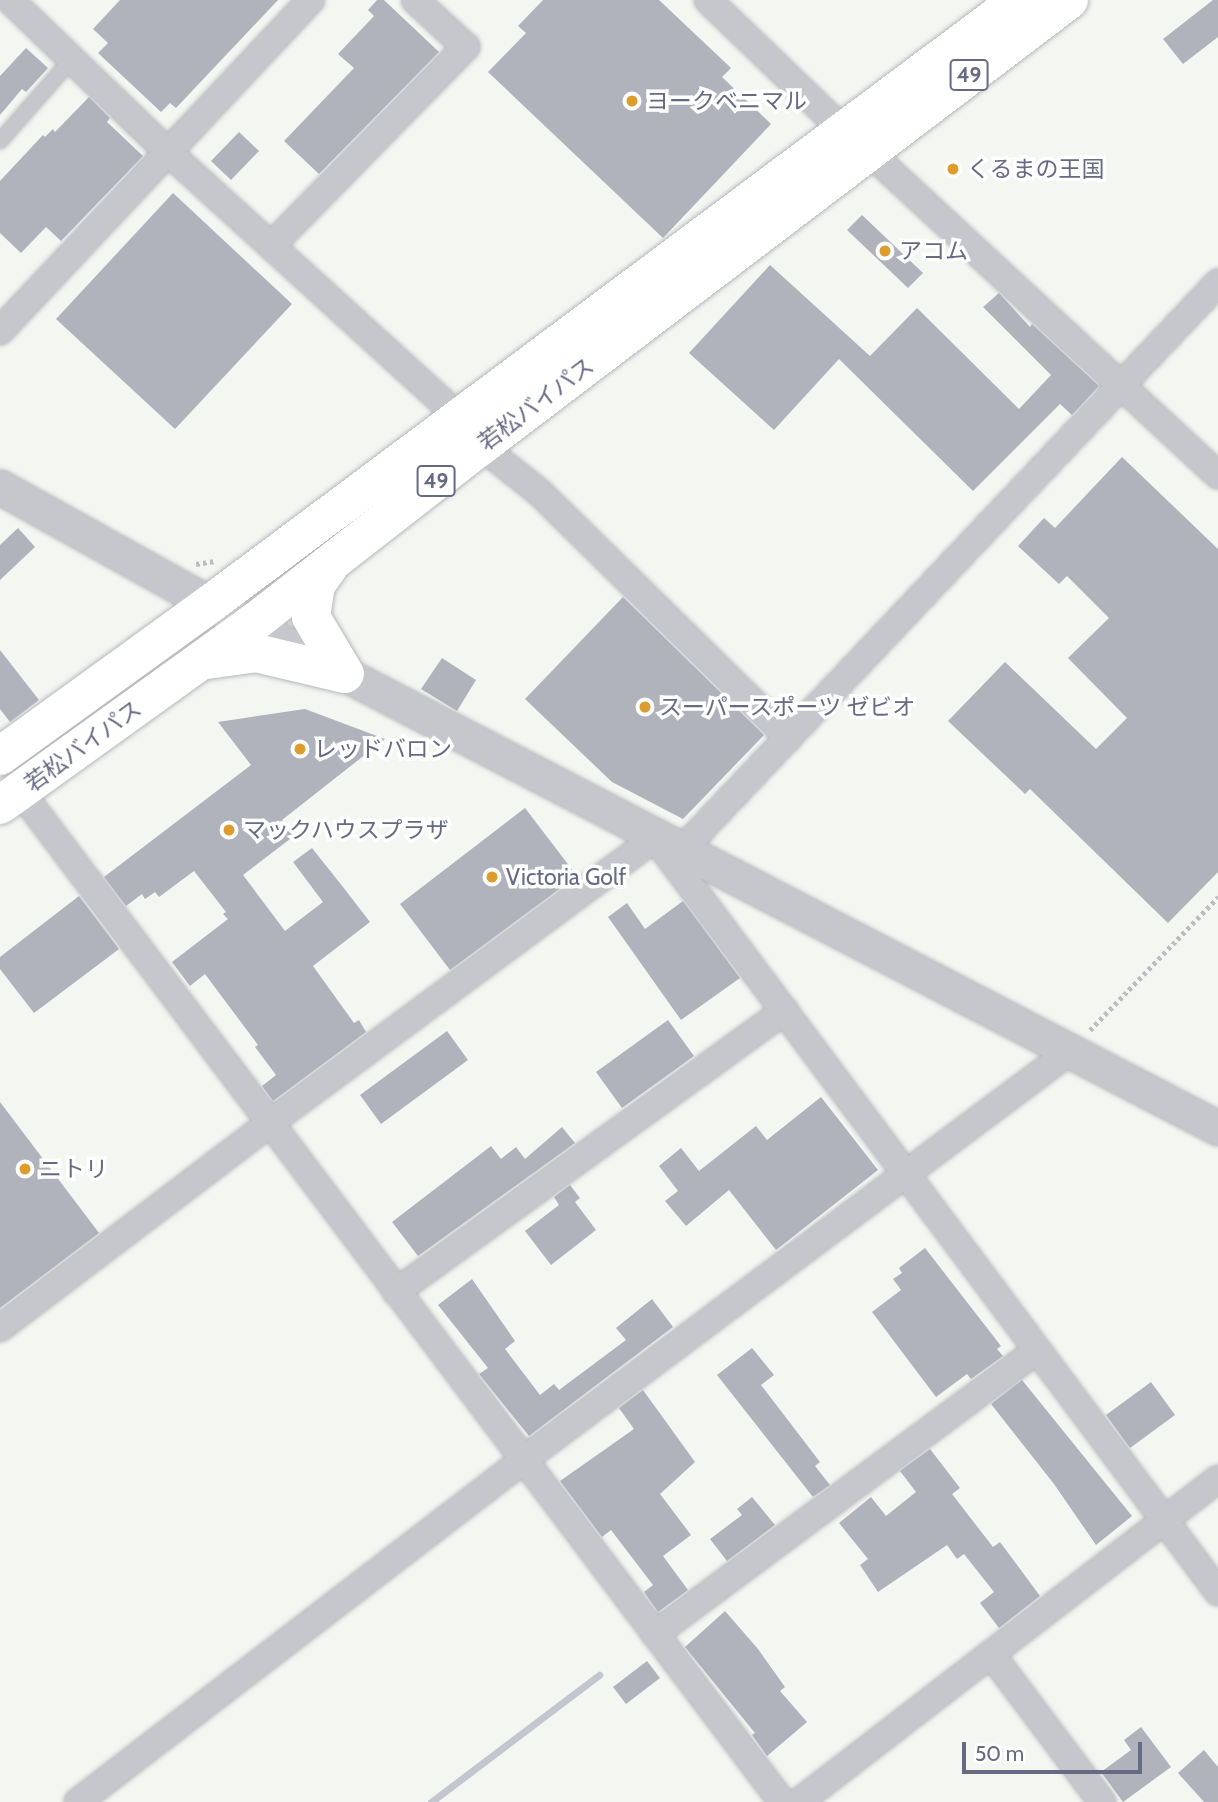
<!DOCTYPE html>
<html>
<head>
<meta charset="utf-8">
<style>
  body { margin:0 }
  #map { position:relative; width:1218px; height:1802px; overflow:hidden; background:#f4f6f2; font-family:Cabin,"Noto Sans JP",sans-serif }
  div>[style] { position:absolute }
  .stream>* { height:7px; margin:-3.5px; padding:0 3.5px; transform-origin:3.5px; border-radius:3.5px; background:#c2c7cf }
  .building>* { inset:0; background:#b0b2bc }
  .path>* { height:4.5px; margin-top:-2.25px; transform-origin:0; background:repeating-linear-gradient(90deg,#bdbdc1 0 3.5px,transparent 0 7px) }
  .roads { filter:drop-shadow(0 0 2px #b6b7bc) drop-shadow(0 0 2px #b6b7bc) }
  .service>* { height:14px; margin:-7px; padding:0 7px; transform-origin:7px; border-radius:7px; background:#c6c7cc }
  .minor>* { height:26px; margin:-13px; padding:0 13px; transform-origin:13px; border-radius:13px; background:#c6c7cc }
  .tertiary>* { height:33px; margin:-16.5px; padding:0 16.5px; transform-origin:16.5px; border-radius:16.5px; background:#c6c7cc }
  .trunk>* { height:38px; margin:-19px; padding:0 19px; transform-origin:19px; border-radius:19px; background:#fff }
  .dots>* { width:19px; height:19px; translate:-50% -50%; box-sizing:border-box; border:4px solid #fff; border-radius:50% }
  span { translate:-50% -50%; white-space:nowrap; text-align:center; line-height:1.15; -webkit-text-stroke:7px #fff; paint-order:stroke }
  .shield-label span { padding:2px 5px; background:#fff; border:2px solid; border-radius:5px; -webkit-text-stroke-width:0 }
  .shield-label { font-size:21px; color:#666a83; font-weight:700 }
  .poi-label { font-size:23px; color:#666a83 }
  .left { translate:0 -50%; text-align:left }
  .street-label { font-size:23px; color:#666a83 }
  .scale { position:absolute; left:962px; top:1742px; width:180px; height:32px; box-sizing:border-box; border:4px solid #666a83; border-top:0; padding-left:9px; font-size:21px; line-height:24px; white-space:nowrap; color:#666a83; -webkit-text-stroke:5px #fff; paint-order:stroke }
</style>
</head>
<body>
<div id="map">
  <div class="stream">
    <i style="left:431px;top:1802px;width:211px;rotate:-37.1deg"></i>
  </div>
  <div class="building">
    <i style="clip-path:polygon(120px 0,278px 0,176px 108px,170px 103px,161px 112px,98px 53px,108px 43px,93px 29px)"></i>
    <i style="clip-path:polygon(377px 0,384px 0,439px 52px,319px 174px,284px 141px,354px 68px,338px 54px,374px 16px,368px 10px)"></i>
    <i style="clip-path:polygon(543px 0,659px 0,731px 68px,722px 77px,771px 124px,663px 238px,488px 72px,526px 33px,518px 26px)"></i>
    <i style="clip-path:polygon(1213px 0,1218px 0,1218px 37px,1183px 64px,1163px 39px)"></i>
    <i style="clip-path:polygon(26px 48px,48px 68px,26px 92px,22px 89px,0 115px,0 76px)"></i>
    <i style="clip-path:polygon(89px 97px,110px 118px,107px 122px,143px 156px,61px 241px,46px 227px,21px 253px,0 233px,0 181px,43px 135px,45px 137px,53px 129px,55px 132px)"></i>
    <i style="clip-path:polygon(239px 132px,259px 151px,231px 180px,211px 161px)"></i>
    <i style="clip-path:polygon(173px 193px,292px 304px,175px 429px,56px 319px)"></i>
    <i style="clip-path:polygon(862px 215px,923px 273px,908px 288px,847px 230px)"></i>
    <i style="clip-path:polygon(770px 265px,870px 356px,917px 308px,1019px 409px,1051px 375px,983px 307px,999px 293px,1030px 327px,1032px 324px,1099px 386px,1072px 415px,1060px 404px,973px 491px,839px 359px,774px 430px,689px 353px)"></i>
    <i style="clip-path:polygon(1122px 457px,1218px 549px,1218px 872px,1168px 923px,1030px 789px,1025px 794px,948px 721px,1005px 662px,1096px 749px,1127px 718px,1068px 658px,1109px 618px,1067px 576px,1059px 584px,1018px 546px,1044px 518px,1055px 528px)"></i>
    <i style="clip-path:polygon(18px 528px,35px 547px,0 580px,0 545px)"></i>
    <i style="clip-path:polygon(623px 597px,764px 735px,683px 819px,612px 782px,525px 699px)"></i>
    <i style="clip-path:polygon(0 650px,39px 700px,10px 722px,0 709px)"></i>
    <i style="clip-path:polygon(442px 658px,476px 680px,457px 711px,421px 689px)"></i>
    <i style="clip-path:polygon(305px 709px,385px 739px,282px 820px,294px 836px,243px 875px,285px 931px,323px 902px,293px 862px,312px 848px,343px 887px,370px 922px,313px 966px,354px 1023px,359px 1020px,366px 1032px,273px 1101px,262px 1086px,276px 1075px,255px 1047px,258px 1045px,205px 974px,190px 986px,172px 962px,228px 919px,223px 914px,226px 912px,194px 871px,159px 897px,155px 892px,145px 899px,142px 894px,126px 906px,104px 877px,251px 765px,218px 722px)"></i>
    <i style="clip-path:polygon(525px 808px,577px 876px,450px 970px,400px 904px)"></i>
    <i style="clip-path:polygon(79px 896px,119px 949px,34px 1013px,0 969px,0 957px)"></i>
    <i style="clip-path:polygon(683px 901px,740px 978px,681px 1020px,608px 917px,627px 903px,645px 929px)"></i>
    <i style="clip-path:polygon(668px 1020px,694px 1056px,622px 1108px,596px 1072px)"></i>
    <i style="clip-path:polygon(447px 1031px,468px 1060px,381px 1124px,360px 1095px)"></i>
    <i style="clip-path:polygon(821px 1097px,878px 1170px,776px 1250px,729px 1190px,686px 1226px,665px 1201px,678px 1191px,659px 1166px,681px 1148px,699px 1171px,756px 1126px,767px 1140px)"></i>
    <i style="clip-path:polygon(0 1102px,99px 1233px,0 1308px)"></i>
    <i style="clip-path:polygon(562px 1127px,575px 1143px,418px 1256px,392px 1222px,491px 1146px,501px 1159px,516px 1147px,525px 1159px)"></i>
    <i style="clip-path:polygon(570px 1185px,580px 1198px,575px 1202px,596px 1230px,551px 1265px,525px 1231px,559px 1205px,554px 1197px)"></i>
    <i style="clip-path:polygon(925px 1248px,1001px 1346px,997px 1349px,1003px 1356px,971px 1379px,967px 1374px,936px 1397px,872px 1312px,901px 1290px,893px 1279px,902px 1273px,899px 1268px)"></i>
    <i style="clip-path:polygon(472px 1279px,515px 1341px,505px 1349px,540px 1395px,554px 1384px,559px 1390px,626px 1340px,616px 1328px,652px 1299px,673px 1327px,529px 1436px,479px 1374px,488px 1368px,438px 1305px)"></i>
    <i style="clip-path:polygon(752px 1348px,774px 1375px,761px 1385px,820px 1462px,815px 1466px,830px 1485px,813px 1497px,717px 1375px)"></i>
    <i style="clip-path:polygon(1022px 1380px,1132px 1516px,1096px 1545px,1054px 1484px,991px 1404px)"></i>
    <i style="clip-path:polygon(1151px 1382px,1175px 1415px,1130px 1448px,1106px 1415px)"></i>
    <i style="clip-path:polygon(643px 1390px,695px 1462px,660px 1494px,691px 1535px,663px 1556px,688px 1590px,658px 1612px,644px 1592px,653px 1585px,611px 1530px,602px 1537px,560px 1481px,634px 1429px,619px 1408px)"></i>
    <i style="clip-path:polygon(930px 1449px,960px 1488px,952px 1494px,993px 1547px,1000px 1542px,1040px 1596px,999px 1628px,980px 1603px,994px 1592px,964px 1554px,957px 1559px,947px 1545px,878px 1592px,860px 1565px,868px 1559px,839px 1523px,871px 1497px,886px 1516px,916px 1492px,900px 1471px)"></i>
    <i style="clip-path:polygon(752px 1497px,775px 1525px,727px 1561px,710px 1539px,742px 1515px,737px 1509px)"></i>
    <i style="clip-path:polygon(725px 1611px,758px 1649px,785px 1687px,780px 1691px,807px 1722px,767px 1756px,752px 1735px,755px 1733px,685px 1647px)"></i>
    <i style="clip-path:polygon(647px 1661px,660px 1678px,626px 1704px,613px 1687px)"></i>
    <i style="clip-path:polygon(1141px 1727px,1171px 1767px,1123px 1802px,1101px 1772px,1131px 1750px,1124px 1740px)"></i>
    <i style="clip-path:polygon(1204px 1750px,1218px 1767px,1218px 1802px,1204px 1802px,1178px 1773px)"></i>
  </div>
  <div class="path">
    <i style="left:196px;top:564px;width:19px;rotate:-9deg"></i>
    <i style="left:1090px;top:1030px;width:185px;rotate:-46.1deg"></i>
  </div>
  <div class="roads">
    <div class="service">
      <i style="left:0;top:141px;width:109px;rotate:-48.7deg"></i>
    </div>
    <div class="minor">
      <i style="left:10px;top:0;width:219px;rotate:43.9deg"></i>
      <i style="left:168px;top:152px;width:392px;rotate:42.3deg"></i>
      <i style="left:708px;top:0;width:190px;rotate:43.9deg"></i>
      <i style="left:868px;top:151px;width:477px;rotate:42.8deg"></i>
      <i style="left:271px;top:246px;width:279px;rotate:-45.6deg"></i>
      <i style="left:466px;top:47px;width:69px;rotate:-137.3deg"></i>
      <i style="left:0;top:331px;width:454px;rotate:-46.8deg"></i>
      <i style="left:481px;top:446px;width:75px;rotate:38.5deg"></i>
      <i style="left:540px;top:493px;width:349px;rotate:44.5deg"></i>
      <i style="left:20px;top:791px;width:1266px;rotate:52.99deg"></i>
      <i style="left:681px;top:851px;width:782px;rotate:-46.61deg"></i>
      <i style="left:396px;top:1292px;width:480px;rotate:-35.9deg"></i>
      <i style="left:0;top:1328px;width:340px;rotate:-37.2deg"></i>
      <i style="left:271px;top:1122px;width:478px;rotate:-36.5deg"></i>
      <i style="left:655px;top:838px;width:941px;rotate:53.25deg"></i>
      <i style="left:655px;top:1634px;width:476px;rotate:-36.6deg"></i>
      <i style="left:991px;top:1654px;width:185px;rotate:53.1deg"></i>
      <i style="left:78px;top:1802px;width:565px;rotate:-37.52deg"></i>
      <i style="left:526px;top:1458px;width:678px;rotate:-36.79deg"></i>
      <i style="left:799px;top:1802px;width:529px;rotate:-37.63deg"></i>
    </div>
    <div class="tertiary">
      <i style="left:0;top:487px;width:240px;rotate:29.1deg"></i>
      <i style="left:210px;top:604px;width:1136px;rotate:27.47deg"></i>
    </div>
    <div class="trunk">
      <i style="left:330px;top:565px;width:24px;rotate:125deg"></i>
      <i style="left:316px;top:585px;width:32px;rotate:99deg"></i>
      <i style="left:311px;top:617px;width:66px;rotate:59.2deg"></i>
      <i style="left:207px;top:660px;width:49px;rotate:-8.1deg"></i>
      <i style="left:256px;top:653px;width:91px;rotate:13.3deg"></i>
      <i style="left:0;top:756px;width:259px;rotate:-35.9deg"></i>
      <i style="left:210px;top:604px;width:1010px;rotate:-36.75deg"></i>
      <i style="left:0;top:805px;width:310px;rotate:-35.7deg"></i>
      <i style="left:252px;top:624px;width:290px;rotate:-37.9deg"></i>
      <i style="left:481px;top:446px;width:738px;rotate:-37.18deg"></i>
    </div>
  </div>
  <div class="dots">
    <i style="left:632px;top:101px;background:#dd9c2b"></i>
    <i style="left:953px;top:169px;background:#dd9c2b"></i>
    <i style="left:885px;top:251px;background:#dd9c2b"></i>
    <i style="left:645px;top:707px;background:#dd9c2b"></i>
    <i style="left:300px;top:749px;background:#dd9c2b"></i>
    <i style="left:229px;top:830px;background:#dd9c2b"></i>
    <i style="left:492px;top:877px;background:#dd9c2b"></i>
    <i style="left:25px;top:1169px;background:#dd9c2b"></i>
  </div>
  <div class="shield-label">
    <span style="left:969px;top:75px">49</span>
    <span style="left:436px;top:481px">49</span>
  </div>
  <div class="poi-label">
    <span class="left" style="left:646px;top:101px">ヨークベニマル</span>
    <span class="left" style="left:967px;top:169px">くるまの王国</span>
    <span class="left" style="left:899px;top:251px">アコム</span>
    <span class="left" style="left:659px;top:707px">スーパースポーツ ゼビオ</span>
    <span class="left" style="left:314px;top:749px">レッドバロン</span>
    <span class="left" style="left:243px;top:830px">マックハウスプラザ</span>
    <span class="left" style="left:506px;top:877px">Victoria Golf</span>
    <span class="left" style="left:39px;top:1169px">ニトリ</span>
  </div>
  <div class="street-label">
    <span style="left:536px;top:404px;rotate:-37deg">若松バイパス</span>
    <span style="left:83px;top:746px;rotate:-36deg">若松バイパス</span>
  </div>
  <div class="scale">50 m</div>
</div>
</body>
</html>
